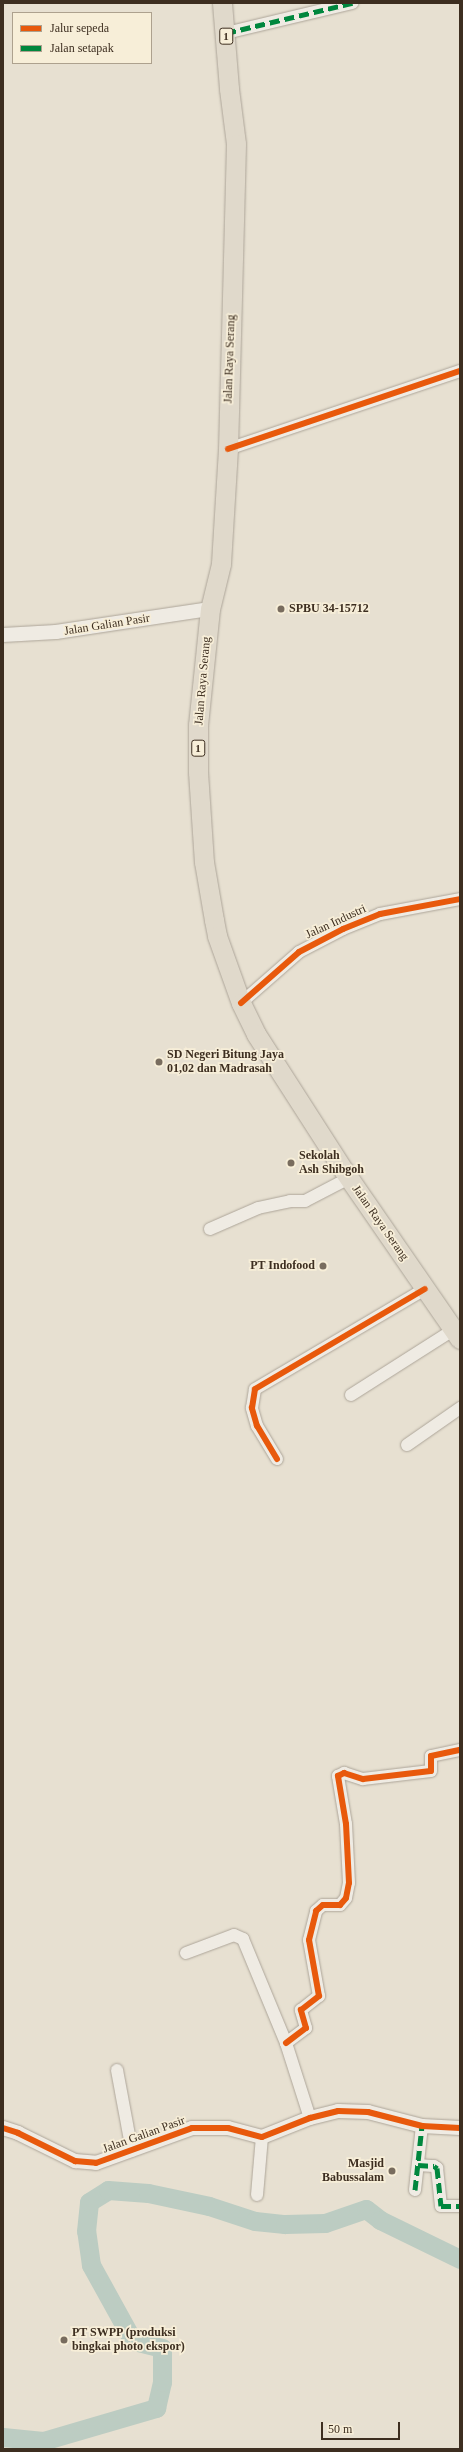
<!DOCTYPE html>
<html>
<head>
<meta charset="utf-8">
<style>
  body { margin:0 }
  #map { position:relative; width:463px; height:2452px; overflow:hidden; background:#e7e0d1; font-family:Georgia,serif }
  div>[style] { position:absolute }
  .river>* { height:19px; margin:-9.5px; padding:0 9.5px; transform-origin:9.5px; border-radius:9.5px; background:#bcccc2 }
  .roads { filter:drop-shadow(0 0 1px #ada599) drop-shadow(0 0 1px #ada599) }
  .minor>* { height:12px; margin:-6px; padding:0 6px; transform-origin:6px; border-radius:6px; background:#efebe3 }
  .tertiary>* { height:14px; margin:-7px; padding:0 7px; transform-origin:7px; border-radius:7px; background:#efebe3 }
  .trunk>* { height:19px; margin:-9.5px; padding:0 9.5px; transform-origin:9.5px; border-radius:9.5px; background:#e0d9cb }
  .quiet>* { height:5px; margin-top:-2.5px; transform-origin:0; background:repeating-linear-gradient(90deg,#00873e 0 10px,transparent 0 15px) }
  .cycleway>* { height:6px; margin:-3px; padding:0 3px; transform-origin:3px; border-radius:3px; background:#e8590c }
  .dots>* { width:11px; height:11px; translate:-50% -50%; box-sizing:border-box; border:2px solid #f7eed8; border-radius:50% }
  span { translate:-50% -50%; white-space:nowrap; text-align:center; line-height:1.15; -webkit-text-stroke:3.5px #f7eed8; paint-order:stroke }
  .shield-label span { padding:1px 3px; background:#f7eed8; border:1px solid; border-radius:3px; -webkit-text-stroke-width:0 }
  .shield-label { font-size:11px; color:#3d2e20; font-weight:700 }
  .street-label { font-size:12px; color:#3d2e20 }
  .poi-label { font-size:12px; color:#3d2e20; font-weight:700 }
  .left { translate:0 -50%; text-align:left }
  .right { translate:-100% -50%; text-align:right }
  .frame { position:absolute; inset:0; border:4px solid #3d2e20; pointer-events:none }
  .legend { position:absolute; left:12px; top:12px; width:140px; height:52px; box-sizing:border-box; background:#f7eed8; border:1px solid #ada18e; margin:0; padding:5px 7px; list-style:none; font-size:12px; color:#3d2e20 }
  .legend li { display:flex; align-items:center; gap:8px; height:20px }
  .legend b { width:20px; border:1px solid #ada18e }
  .scale { position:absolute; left:321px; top:2422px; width:79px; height:18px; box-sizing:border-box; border:2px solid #3d2e20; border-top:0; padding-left:5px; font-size:12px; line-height:14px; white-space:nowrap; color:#3d2e20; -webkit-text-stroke:3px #f7eed8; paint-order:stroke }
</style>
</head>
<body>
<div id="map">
  <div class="river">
    <i style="left:3px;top:2437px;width:40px;rotate:5.7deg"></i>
    <i style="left:43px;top:2441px;width:118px;rotate:-16.3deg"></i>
    <i style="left:156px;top:2408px;width:27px;rotate:-77deg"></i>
    <i style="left:162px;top:2382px;width:34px;rotate:-90deg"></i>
    <i style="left:162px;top:2348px;width:30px;rotate:-166deg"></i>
    <i style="left:133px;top:2341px;width:87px;rotate:-118.9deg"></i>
    <i style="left:91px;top:2265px;width:34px;rotate:-98deg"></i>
    <i style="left:86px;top:2231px;width:29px;rotate:-84deg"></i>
    <i style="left:89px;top:2202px;width:22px;rotate:-32deg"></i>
    <i style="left:108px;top:2190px;width:40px;rotate:4.3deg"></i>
    <i style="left:148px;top:2193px;width:62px;rotate:12deg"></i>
    <i style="left:209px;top:2206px;width:48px;rotate:18.1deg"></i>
    <i style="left:255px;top:2221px;width:30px;rotate:6deg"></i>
    <i style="left:285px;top:2224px;width:40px;rotate:-1.4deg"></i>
    <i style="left:325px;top:2223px;width:43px;rotate:-18.9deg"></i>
    <i style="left:366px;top:2209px;width:18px;rotate:38deg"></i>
    <i style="left:380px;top:2220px;width:89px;rotate:26deg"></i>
  </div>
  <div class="roads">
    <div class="minor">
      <i style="left:226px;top:33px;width:130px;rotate:-13.4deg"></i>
      <i style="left:228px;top:449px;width:245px;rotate:-18.6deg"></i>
      <i style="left:241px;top:1003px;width:77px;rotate:-41.3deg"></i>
      <i style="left:299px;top:952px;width:50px;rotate:-27.6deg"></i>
      <i style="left:343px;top:929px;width:40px;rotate:-22deg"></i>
      <i style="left:380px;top:914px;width:81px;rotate:-10.6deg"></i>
      <i style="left:210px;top:1229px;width:52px;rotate:-23.6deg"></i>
      <i style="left:258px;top:1208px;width:33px;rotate:-12deg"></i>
      <i style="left:290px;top:1201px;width:15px"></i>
      <i style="left:305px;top:1201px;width:50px;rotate:-27.6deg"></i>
      <i style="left:351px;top:1395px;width:121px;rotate:-32.5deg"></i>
      <i style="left:407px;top:1445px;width:65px;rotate:-34.9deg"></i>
      <i style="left:277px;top:1459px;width:39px;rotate:-121deg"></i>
      <i style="left:257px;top:1426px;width:19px;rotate:-106deg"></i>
      <i style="left:252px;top:1408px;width:19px;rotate:-81deg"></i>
      <i style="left:255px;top:1389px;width:197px;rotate:-30.5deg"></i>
      <i style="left:186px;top:1953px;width:51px;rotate:-20.6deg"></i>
      <i style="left:234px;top:1935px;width:10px;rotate:24deg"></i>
      <i style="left:243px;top:1939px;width:113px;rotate:67.5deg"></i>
      <i style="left:286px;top:2043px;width:79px;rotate:72.3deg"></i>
      <i style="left:286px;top:2043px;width:25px;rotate:-37deg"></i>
      <i style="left:306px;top:2028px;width:19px;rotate:-106deg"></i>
      <i style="left:301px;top:2010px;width:23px;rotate:-38deg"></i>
      <i style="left:319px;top:1996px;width:57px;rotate:-100.1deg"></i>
      <i style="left:309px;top:1940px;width:30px;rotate:-76deg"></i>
      <i style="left:316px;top:1911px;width:9px;rotate:-41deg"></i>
      <i style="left:323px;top:1905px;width:17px"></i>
      <i style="left:340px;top:1905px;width:9px;rotate:-49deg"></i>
      <i style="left:346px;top:1898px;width:15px;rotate:-79deg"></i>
      <i style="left:349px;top:1883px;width:59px;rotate:-92.9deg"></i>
      <i style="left:346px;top:1824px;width:49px;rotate:-99.5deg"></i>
      <i style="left:338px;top:1776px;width:7px;rotate:-27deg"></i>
      <i style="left:344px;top:1773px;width:20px;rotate:18deg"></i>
      <i style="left:363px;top:1779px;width:68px;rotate:-6.7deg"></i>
      <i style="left:431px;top:1771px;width:15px;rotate:-90deg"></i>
      <i style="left:431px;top:1756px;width:30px;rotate:-12deg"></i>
      <i style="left:117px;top:2070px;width:82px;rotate:79.5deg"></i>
      <i style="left:418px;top:2165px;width:16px;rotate:4deg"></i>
      <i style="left:434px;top:2166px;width:4px;rotate:34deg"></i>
      <i style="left:437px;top:2168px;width:38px;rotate:84deg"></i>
      <i style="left:441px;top:2206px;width:19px"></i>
      <i style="left:415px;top:2190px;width:64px;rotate:-83.8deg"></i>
      <i style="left:257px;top:2195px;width:58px;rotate:-85.1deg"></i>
    </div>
    <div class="tertiary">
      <i style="left:3px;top:635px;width:53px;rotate:-3.2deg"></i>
      <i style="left:56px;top:632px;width:156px;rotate:-8.5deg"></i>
      <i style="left:3px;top:2128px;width:16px;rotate:18deg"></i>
      <i style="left:18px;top:2133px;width:64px;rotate:26.2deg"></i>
      <i style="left:75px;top:2161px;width:21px;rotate:5deg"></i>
      <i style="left:96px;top:2163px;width:102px;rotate:-20deg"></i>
      <i style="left:192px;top:2128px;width:36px"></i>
      <i style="left:228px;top:2128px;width:35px;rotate:15deg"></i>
      <i style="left:262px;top:2137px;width:52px;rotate:-21.6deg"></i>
      <i style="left:310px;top:2118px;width:29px;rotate:-14deg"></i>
      <i style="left:338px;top:2111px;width:30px;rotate:2deg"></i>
      <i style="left:368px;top:2112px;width:56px;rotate:14.5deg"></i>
      <i style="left:422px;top:2126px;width:38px;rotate:3deg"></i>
    </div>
    <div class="trunk">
      <i style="left:222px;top:3px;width:86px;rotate:85.3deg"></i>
      <i style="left:229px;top:89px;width:55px;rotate:82.7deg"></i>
      <i style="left:236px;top:144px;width:305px;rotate:91.5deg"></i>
      <i style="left:228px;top:449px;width:115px;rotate:93.5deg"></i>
      <i style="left:221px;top:564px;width:46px;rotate:103.7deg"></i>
      <i style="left:210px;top:609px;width:117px;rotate:95.9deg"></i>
      <i style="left:198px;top:725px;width:47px;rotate:90deg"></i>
      <i style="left:198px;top:772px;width:90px;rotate:86.2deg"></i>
      <i style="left:204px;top:862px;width:59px;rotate:80.2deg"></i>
      <i style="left:214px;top:920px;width:16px;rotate:79deg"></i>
      <i style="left:217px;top:936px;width:71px;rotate:70.3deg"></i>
      <i style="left:241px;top:1003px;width:34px;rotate:64deg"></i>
      <i style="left:256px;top:1034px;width:163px;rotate:57.3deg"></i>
      <i style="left:344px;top:1171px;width:204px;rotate:55.4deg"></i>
    </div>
  </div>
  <div class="quiet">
    <i style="left:226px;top:33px;width:130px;rotate:-13.4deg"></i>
    <i style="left:418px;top:2165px;width:16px;rotate:4deg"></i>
    <i style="left:434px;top:2166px;width:4px;rotate:34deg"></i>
    <i style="left:437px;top:2168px;width:38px;rotate:84deg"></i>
    <i style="left:441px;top:2206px;width:19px"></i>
    <i style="left:415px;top:2190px;width:64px;rotate:-83.8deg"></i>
  </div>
  <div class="cycleway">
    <i style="left:228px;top:449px;width:245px;rotate:-18.6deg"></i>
    <i style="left:241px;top:1003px;width:77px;rotate:-41.3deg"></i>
    <i style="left:299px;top:952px;width:50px;rotate:-27.6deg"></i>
    <i style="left:343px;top:929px;width:40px;rotate:-22deg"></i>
    <i style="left:380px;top:914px;width:81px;rotate:-10.6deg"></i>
    <i style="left:277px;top:1459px;width:39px;rotate:-121deg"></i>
    <i style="left:257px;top:1426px;width:19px;rotate:-106deg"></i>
    <i style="left:252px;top:1408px;width:19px;rotate:-81deg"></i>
    <i style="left:255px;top:1389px;width:197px;rotate:-30.5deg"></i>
    <i style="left:286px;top:2043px;width:25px;rotate:-37deg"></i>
    <i style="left:306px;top:2028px;width:19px;rotate:-106deg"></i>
    <i style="left:301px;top:2010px;width:23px;rotate:-38deg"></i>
    <i style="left:319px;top:1996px;width:57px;rotate:-100.1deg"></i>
    <i style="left:309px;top:1940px;width:30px;rotate:-76deg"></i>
    <i style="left:316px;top:1911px;width:9px;rotate:-41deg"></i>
    <i style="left:323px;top:1905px;width:17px"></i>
    <i style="left:340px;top:1905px;width:9px;rotate:-49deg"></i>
    <i style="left:346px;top:1898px;width:15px;rotate:-79deg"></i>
    <i style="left:349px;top:1883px;width:59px;rotate:-92.9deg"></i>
    <i style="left:346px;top:1824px;width:49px;rotate:-99.5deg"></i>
    <i style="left:338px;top:1776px;width:7px;rotate:-27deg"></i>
    <i style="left:344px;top:1773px;width:20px;rotate:18deg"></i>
    <i style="left:363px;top:1779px;width:68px;rotate:-6.7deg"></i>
    <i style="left:431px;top:1771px;width:15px;rotate:-90deg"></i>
    <i style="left:431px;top:1756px;width:30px;rotate:-12deg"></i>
    <i style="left:3px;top:2128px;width:16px;rotate:18deg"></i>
    <i style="left:18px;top:2133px;width:64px;rotate:26.2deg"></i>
    <i style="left:75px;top:2161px;width:21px;rotate:5deg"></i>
    <i style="left:96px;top:2163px;width:102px;rotate:-20deg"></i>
    <i style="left:192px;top:2128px;width:36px"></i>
    <i style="left:228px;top:2128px;width:35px;rotate:15deg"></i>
    <i style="left:262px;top:2137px;width:52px;rotate:-21.6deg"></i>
    <i style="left:310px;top:2118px;width:29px;rotate:-14deg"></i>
    <i style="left:338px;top:2111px;width:30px;rotate:2deg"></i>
    <i style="left:368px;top:2112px;width:56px;rotate:14.5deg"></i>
    <i style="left:422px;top:2126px;width:38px;rotate:3deg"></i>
  </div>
  <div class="dots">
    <i style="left:281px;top:609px;background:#786c5e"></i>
    <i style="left:159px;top:1062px;background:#786c5e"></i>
    <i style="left:291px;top:1163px;background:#786c5e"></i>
    <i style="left:323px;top:1266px;background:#786c5e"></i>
    <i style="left:392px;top:2171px;background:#786c5e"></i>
    <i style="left:64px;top:2340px;background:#786c5e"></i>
  </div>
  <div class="shield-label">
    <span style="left:226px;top:36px">1</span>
    <span style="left:198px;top:748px">1</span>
  </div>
  <div class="street-label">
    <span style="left:230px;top:359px;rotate:-88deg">Jalan Raya Serang</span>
    <span style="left:107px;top:625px;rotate:-9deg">Jalan Galian Pasir</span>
    <span style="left:203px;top:681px;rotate:-85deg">Jalan Raya Serang</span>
    <span style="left:336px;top:922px;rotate:-25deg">Jalan Industri</span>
    <span style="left:380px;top:1223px;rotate:55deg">Jalan Raya Serang</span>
    <span style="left:144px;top:2135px;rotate:-20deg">Jalan Galian Pasir</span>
  </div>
  <div class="poi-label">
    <span class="left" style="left:289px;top:609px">SPBU 34-15712</span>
    <span class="left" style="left:167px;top:1062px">SD Negeri Bitung Jaya<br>01,02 dan Madrasah</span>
    <span class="left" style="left:299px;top:1163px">Sekolah<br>Ash Shibgoh</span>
    <span class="right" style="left:315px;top:1266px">PT Indofood</span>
    <span class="right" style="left:384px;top:2171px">Masjid<br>Babussalam</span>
    <span class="left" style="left:72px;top:2340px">PT SWPP (produksi<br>bingkai photo ekspor)</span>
  </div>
  <div class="frame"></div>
  <ul class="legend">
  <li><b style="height:5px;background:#e8590c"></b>Jalur sepeda</li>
  <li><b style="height:5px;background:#00873e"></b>Jalan setapak</li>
  </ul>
  <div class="scale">50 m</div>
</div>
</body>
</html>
